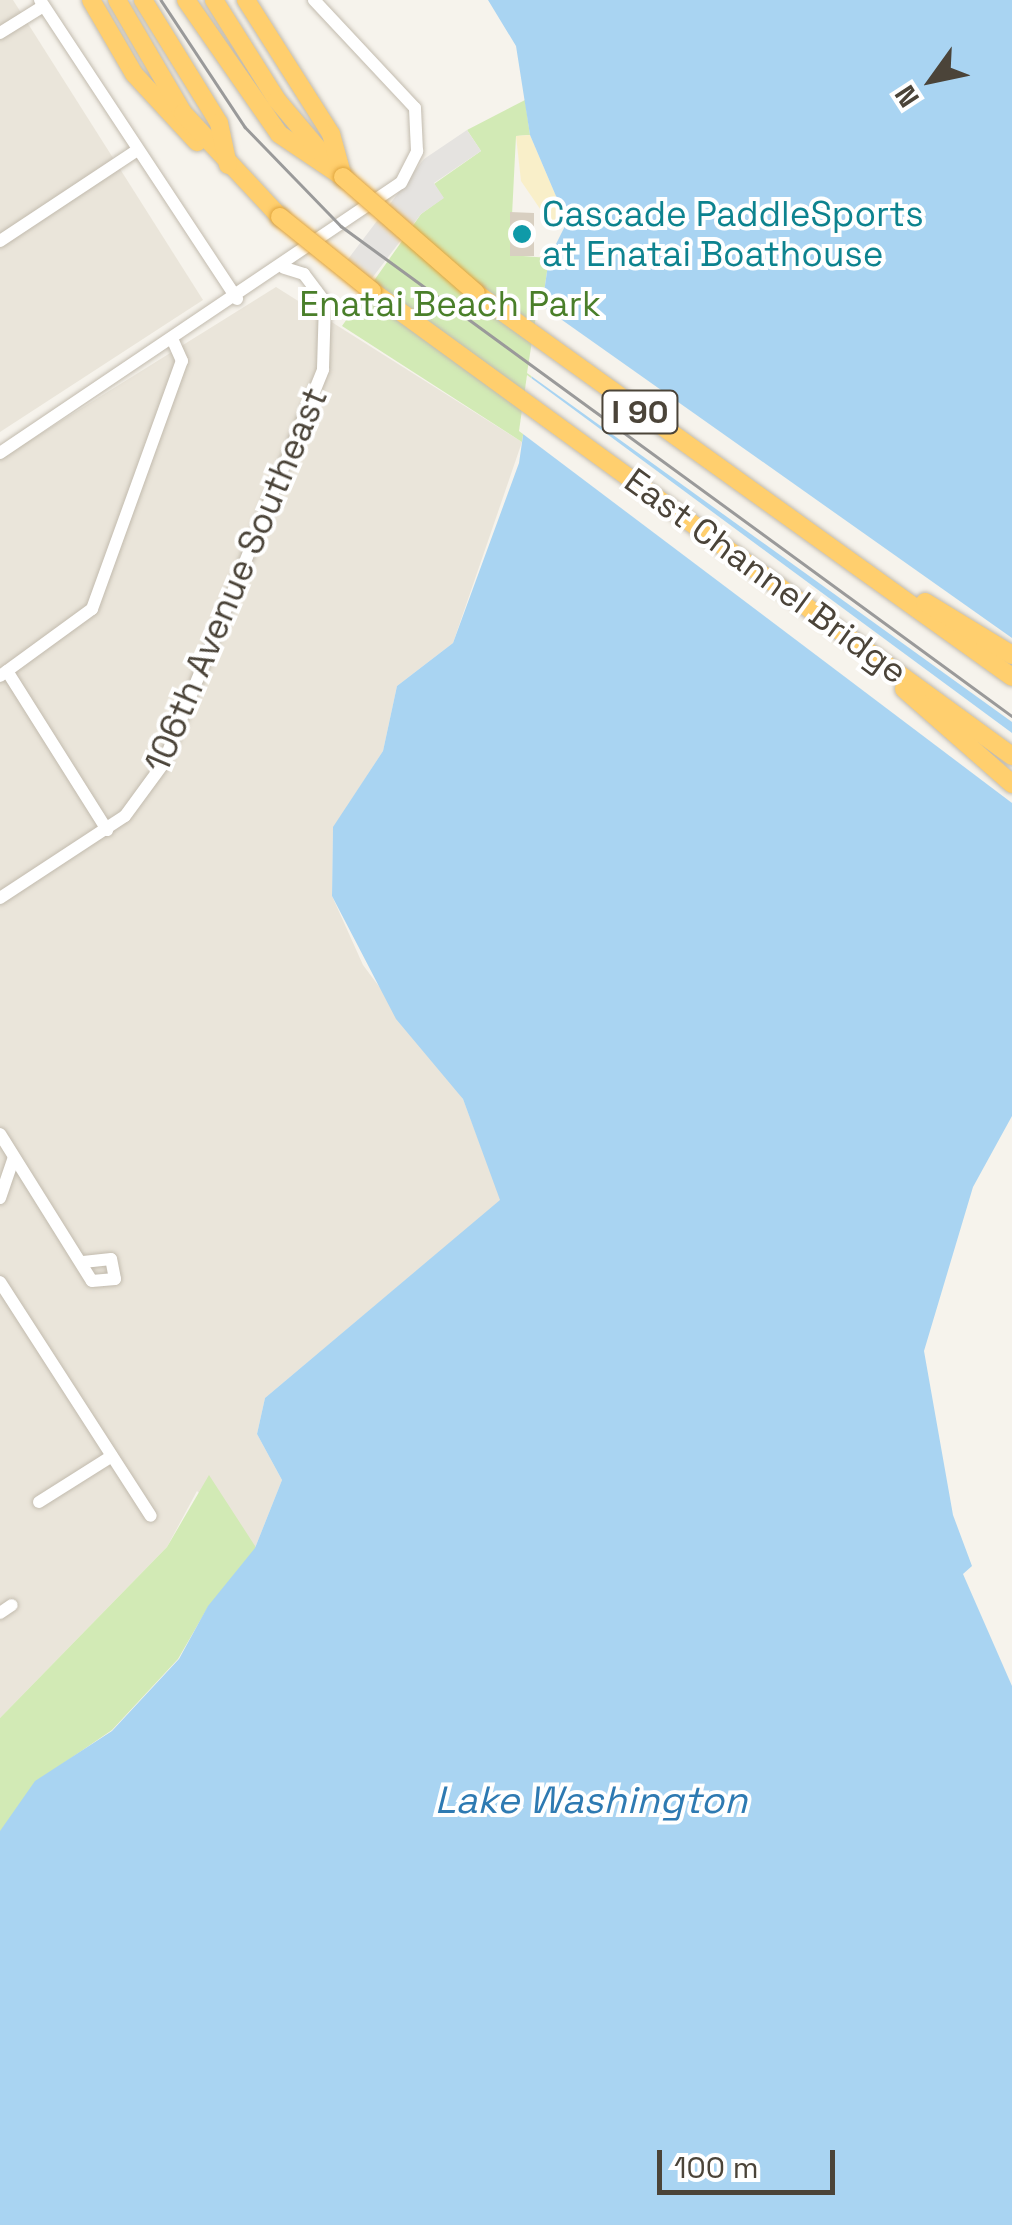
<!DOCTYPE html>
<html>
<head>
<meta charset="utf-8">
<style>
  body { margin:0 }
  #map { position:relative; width:1012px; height:2225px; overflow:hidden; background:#f6f3ec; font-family:"Space Grotesk",sans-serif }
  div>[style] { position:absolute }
  .residential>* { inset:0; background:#eae5da }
  .green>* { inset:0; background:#d2eab5 }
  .sand>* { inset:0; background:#f9efc9 }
  .parking>* { inset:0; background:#e5e3e0 }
  .water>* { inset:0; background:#a9d4f2 }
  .pier>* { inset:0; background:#f6f3ec }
  .building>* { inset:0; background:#d8cfc1 }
  .roads { filter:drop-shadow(0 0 2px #c2bbae) drop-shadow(0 0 2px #c2bbae) }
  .minor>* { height:12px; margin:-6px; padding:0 6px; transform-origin:6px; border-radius:6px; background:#fff }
  .highway>* { height:18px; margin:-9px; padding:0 9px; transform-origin:9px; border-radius:9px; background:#ffcf6e }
  .tram>* { height:2.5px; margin:-1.25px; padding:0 1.25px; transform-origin:1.25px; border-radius:1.25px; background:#9a9a9a }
  .bridges { filter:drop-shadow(0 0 2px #e0a43c) drop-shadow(0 0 2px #e0a43c) }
  .highway-bridge>* { height:18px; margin:-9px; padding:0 9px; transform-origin:9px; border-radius:9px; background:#ffcf6e }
  .dots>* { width:28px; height:28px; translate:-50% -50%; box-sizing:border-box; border:5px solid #fff; border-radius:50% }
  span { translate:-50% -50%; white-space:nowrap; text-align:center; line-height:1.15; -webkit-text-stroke:8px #fff; paint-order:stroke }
  .shield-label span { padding:2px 8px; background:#fff; border:2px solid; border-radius:8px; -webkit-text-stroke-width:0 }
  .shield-label { font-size:32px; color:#4b4439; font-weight:700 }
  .culture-label { font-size:35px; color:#0d838f }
  .left { translate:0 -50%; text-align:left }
  .park-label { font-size:35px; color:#4a7f2a }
  .street-label { font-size:35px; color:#4b4439 }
  .water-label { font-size:38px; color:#2e7ab2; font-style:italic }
  .north { position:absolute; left:882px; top:30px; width:100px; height:100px; -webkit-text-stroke:8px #fff; paint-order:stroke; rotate:237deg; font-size:28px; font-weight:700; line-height:40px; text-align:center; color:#4b4439 }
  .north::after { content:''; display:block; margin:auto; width:35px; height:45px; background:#4b4439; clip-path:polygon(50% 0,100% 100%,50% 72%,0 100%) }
  .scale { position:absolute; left:657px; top:2150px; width:178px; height:45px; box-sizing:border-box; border:5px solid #4b4439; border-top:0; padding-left:12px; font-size:30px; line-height:35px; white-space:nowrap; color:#4b4439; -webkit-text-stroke:8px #fff; paint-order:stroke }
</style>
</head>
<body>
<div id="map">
  <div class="residential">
    <i style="clip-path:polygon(0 0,13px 0,203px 300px,0 432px)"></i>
    <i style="clip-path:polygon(276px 287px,522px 442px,453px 643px,397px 686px,383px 751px,333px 828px,332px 896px,363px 965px,463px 1099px,501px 1200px,265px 1398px,257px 1434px,282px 1480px,255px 1548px,197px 1491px,167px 1547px,0 1718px,0 459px)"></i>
  </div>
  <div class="green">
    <i style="clip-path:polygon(525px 100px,530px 135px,516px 136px,510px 255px,549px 258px,522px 442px,342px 326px,421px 214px,443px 198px,434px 184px,481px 151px,467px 130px)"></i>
    <i style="clip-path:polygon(209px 1475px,257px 1549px,208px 1607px,178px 1659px,112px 1730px,36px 1782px,0 1832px,0 1718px,167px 1547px)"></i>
  </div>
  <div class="sand">
    <i style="clip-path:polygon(530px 135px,567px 222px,562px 225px,549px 222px,521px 181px,516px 136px)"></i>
  </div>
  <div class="parking">
    <i style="clip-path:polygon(467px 130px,481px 151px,434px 183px,444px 198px,421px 214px,366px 286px,342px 267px,424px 159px)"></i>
  </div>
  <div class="water">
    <i style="clip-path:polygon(488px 0,1012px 0,1012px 1116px,973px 1187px,924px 1351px,953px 1515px,972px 1566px,963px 1574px,1012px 1686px,1012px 2225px,0 2225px,0 1831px,35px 1781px,112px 1731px,179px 1659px,208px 1606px,255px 1548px,282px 1480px,257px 1434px,265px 1398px,500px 1200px,463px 1099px,396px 1019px,332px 896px,333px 827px,383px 751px,397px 686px,453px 643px,519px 463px,549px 258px,567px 222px,530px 135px,516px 46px)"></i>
  </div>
  <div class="pier">
    <i style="clip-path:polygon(538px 303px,1012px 638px,1012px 722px,527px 373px)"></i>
    <i style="clip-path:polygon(527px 375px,1012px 733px,1012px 803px,519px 431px)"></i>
  </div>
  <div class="building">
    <i style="clip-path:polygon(510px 212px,534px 213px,534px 256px,510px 256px)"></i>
  </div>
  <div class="roads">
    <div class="minor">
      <i style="left:40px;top:0;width:358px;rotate:56.6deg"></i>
      <i style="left:0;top:33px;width:49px;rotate:-31.8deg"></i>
      <i style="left:0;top:241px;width:163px;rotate:-33.5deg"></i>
      <i style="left:0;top:453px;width:483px;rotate:-34deg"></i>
      <i style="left:401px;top:183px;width:36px;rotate:-63deg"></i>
      <i style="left:417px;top:151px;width:43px;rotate:-92.7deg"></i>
      <i style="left:415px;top:108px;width:148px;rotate:-133.1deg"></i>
      <i style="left:7px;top:671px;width:188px;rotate:57.8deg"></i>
      <i style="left:0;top:676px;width:114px;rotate:-36.1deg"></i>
      <i style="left:92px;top:609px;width:264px;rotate:-70.1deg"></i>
      <i style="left:182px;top:361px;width:22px;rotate:-114deg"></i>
      <i style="left:0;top:898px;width:149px;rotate:-33.3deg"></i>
      <i style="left:125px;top:816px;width:64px;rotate:-53.8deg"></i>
      <i style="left:163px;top:764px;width:426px;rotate:-67.9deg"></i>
      <i style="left:323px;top:369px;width:67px;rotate:-88.3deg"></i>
      <i style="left:325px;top:302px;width:35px;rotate:-127deg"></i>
      <i style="left:304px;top:274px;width:21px;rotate:-163deg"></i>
      <i style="left:0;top:1134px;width:173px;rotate:58deg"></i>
      <i style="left:92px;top:1281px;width:23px;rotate:-5deg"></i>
      <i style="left:115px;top:1279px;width:20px;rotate:-101deg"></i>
      <i style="left:111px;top:1259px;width:28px;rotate:174deg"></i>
      <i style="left:0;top:1198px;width:43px;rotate:-71.1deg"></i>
      <i style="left:0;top:1282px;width:278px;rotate:57.2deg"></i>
      <i style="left:39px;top:1502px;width:86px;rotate:-32.2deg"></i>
      <i style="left:0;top:1613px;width:14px;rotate:-34deg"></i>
    </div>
    <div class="highway">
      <i style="left:91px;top:0;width:86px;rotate:59.8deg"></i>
      <i style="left:134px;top:74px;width:93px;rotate:47.2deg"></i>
      <i style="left:117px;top:0;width:131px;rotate:59.7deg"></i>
      <i style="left:183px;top:113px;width:142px;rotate:47deg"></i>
      <i style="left:143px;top:0;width:145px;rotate:58.3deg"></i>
      <i style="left:219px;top:123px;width:43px;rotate:77.9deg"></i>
      <i style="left:186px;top:0;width:163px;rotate:55.2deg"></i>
      <i style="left:279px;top:134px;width:77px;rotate:33.9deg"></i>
      <i style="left:214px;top:0;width:118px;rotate:57.8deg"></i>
      <i style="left:277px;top:100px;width:92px;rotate:49.9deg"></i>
      <i style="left:246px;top:0;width:159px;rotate:57.6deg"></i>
      <i style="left:331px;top:134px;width:45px;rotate:74.4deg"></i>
      <i style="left:372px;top:291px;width:791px;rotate:36deg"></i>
      <i style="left:476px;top:293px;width:659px;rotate:35.62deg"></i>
      <i style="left:925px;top:602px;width:102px;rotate:31.3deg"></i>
      <i style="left:904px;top:689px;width:144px;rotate:41.3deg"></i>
    </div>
  </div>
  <div class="tram">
    <i style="left:161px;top:0;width:152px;rotate:56.5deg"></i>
    <i style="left:245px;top:127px;width:138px;rotate:45.9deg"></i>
    <i style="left:341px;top:226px;width:831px;rotate:36.14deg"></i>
  </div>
  <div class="bridges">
    <div class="highway-bridge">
      <i style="left:343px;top:177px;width:176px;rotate:41.1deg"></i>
      <i style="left:280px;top:217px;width:118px;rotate:38.8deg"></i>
    </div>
  </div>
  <div class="dots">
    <i style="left:522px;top:234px;background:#0f9aa8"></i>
  </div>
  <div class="shield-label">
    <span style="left:640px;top:412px">I 90</span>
  </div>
  <div class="culture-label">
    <span class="left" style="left:542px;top:234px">Cascade PaddleSports<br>at Enatai Boathouse</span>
  </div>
  <div class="park-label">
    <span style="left:450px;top:304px">Enatai Beach Park</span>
  </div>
  <div class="street-label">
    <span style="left:766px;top:576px;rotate:36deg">East Channel Bridge</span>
    <span style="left:236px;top:580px;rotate:-67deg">106th Avenue Southeast</span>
  </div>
  <div class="water-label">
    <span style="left:591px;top:1801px">Lake Washington</span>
  </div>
  <div class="north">N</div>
  <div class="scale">100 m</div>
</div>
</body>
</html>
